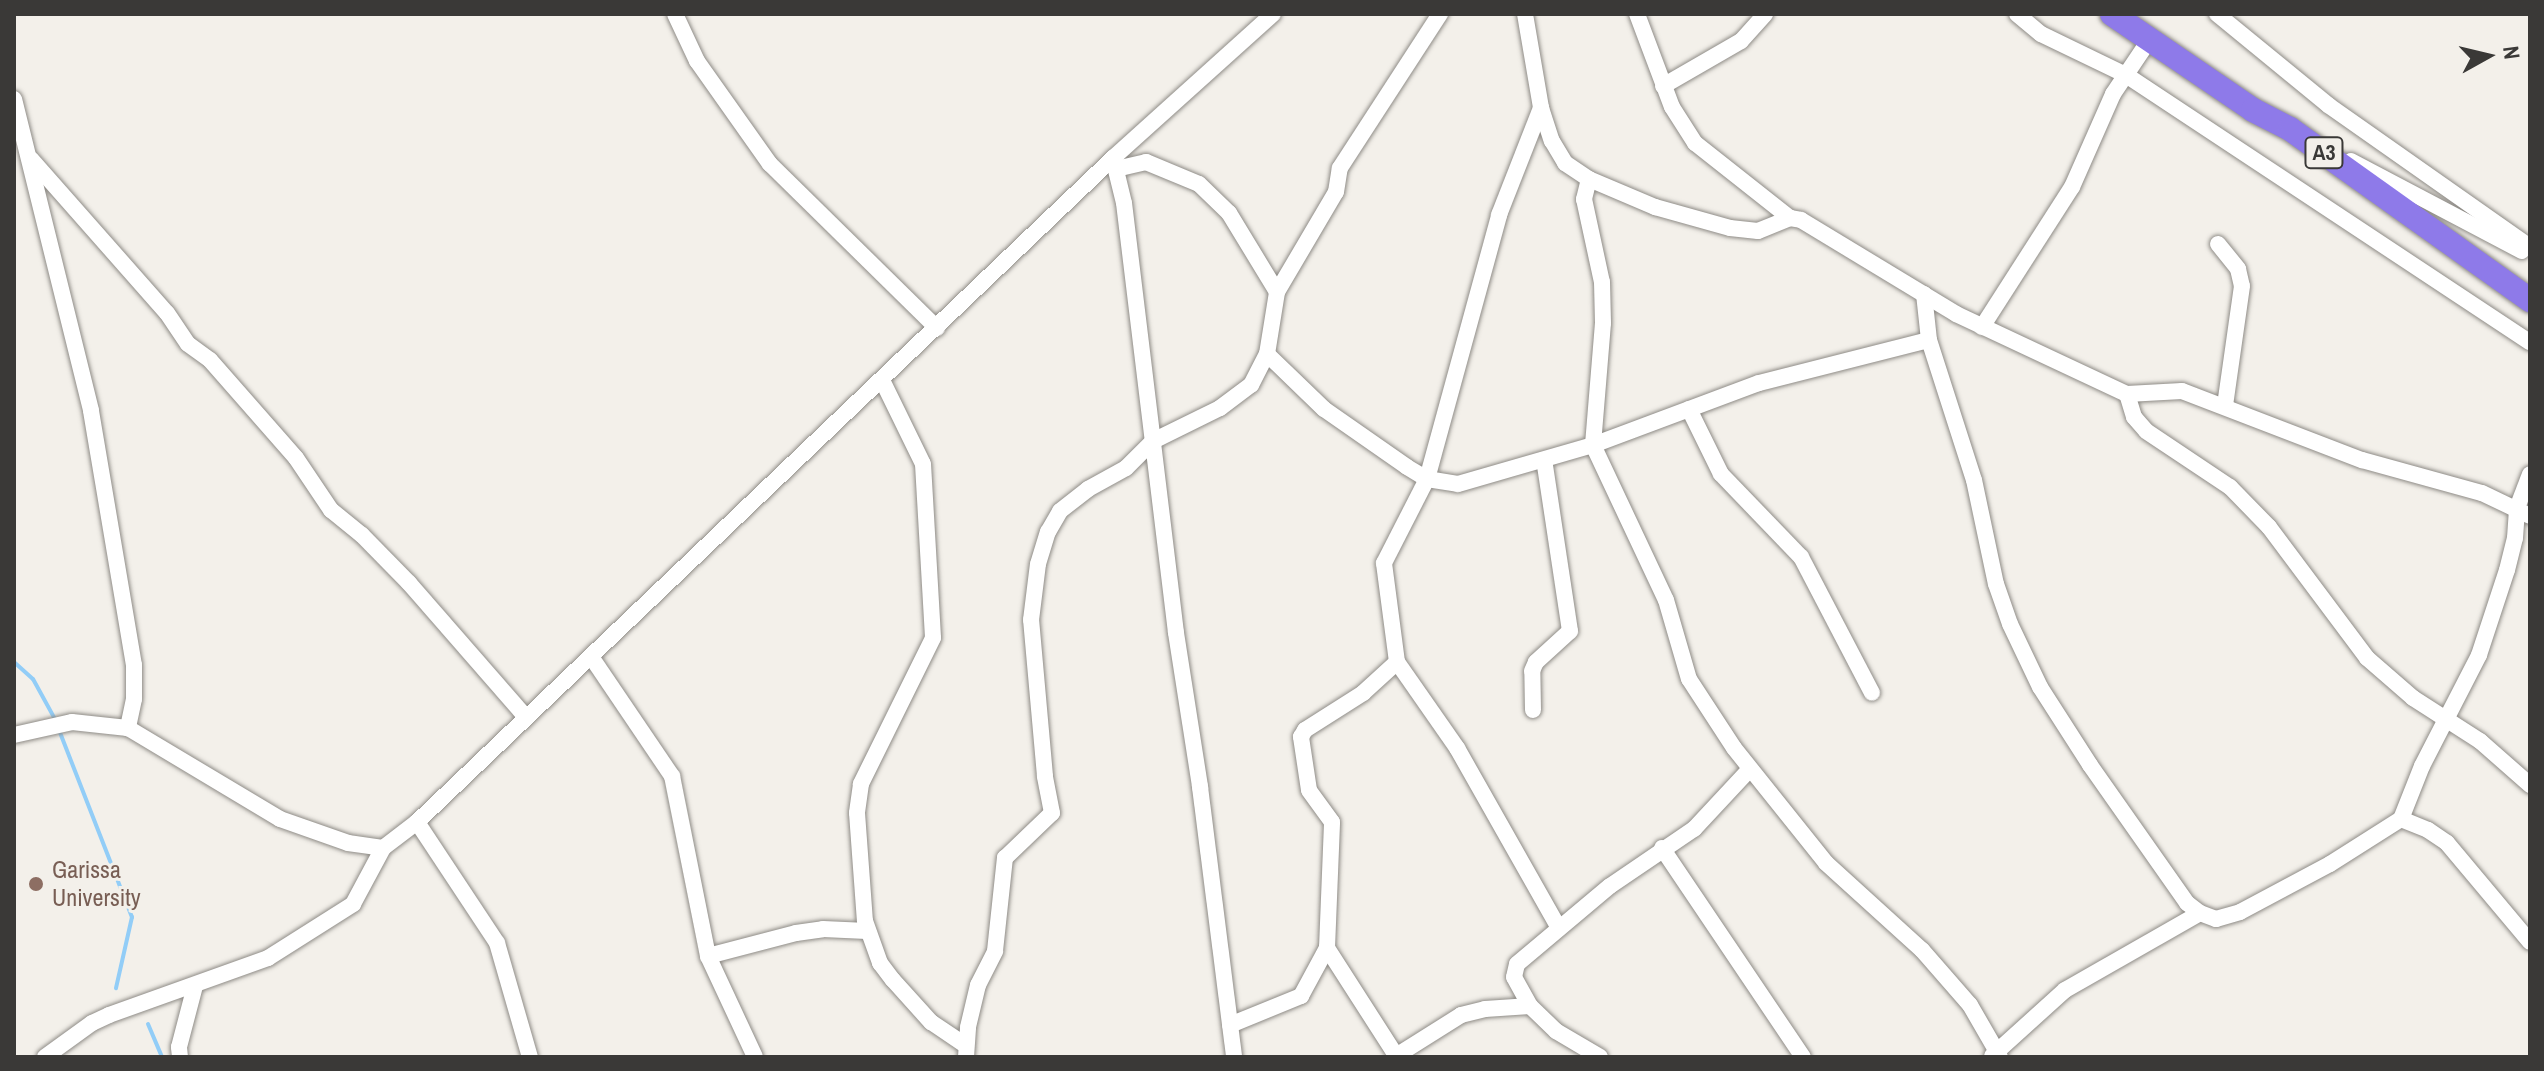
<!DOCTYPE html>
<html>
<head>
<meta charset="utf-8">
<style>
  body { margin:0 }
  #map { position:relative; width:2544px; height:1071px; overflow:hidden; background:#f3f0ea; font-family:"Archivo Narrow",sans-serif }
  div>[style] { position:absolute }
  .stream>* { height:4px; margin:-2px; padding:0 2px; transform-origin:2px; border-radius:2px; background:#92cdf7 }
  .roads { filter:drop-shadow(0 0 2px #8e8b86) drop-shadow(0 0 2px #8e8b86) }
  .minor>* { height:16px; margin:-8px; padding:0 8px; transform-origin:8px; border-radius:8px; background:#fff }
  .highway>* { height:24px; margin:-12px; padding:0 12px; transform-origin:12px; border-radius:12px; background:#8e7ae9 }
  .dots>* { width:22px; height:22px; translate:-50% -50%; box-sizing:border-box; border:4px solid #f3f0ea; border-radius:50% }
  span { translate:-50% -50%; white-space:nowrap; text-align:center; line-height:1.15; -webkit-text-stroke:6px #f3f0ea; paint-order:stroke }
  .shield-label span { padding:2px 6px; background:#f3f0ea; border:2px solid; border-radius:6px; -webkit-text-stroke-width:0 }
  .shield-label { font-size:22px; color:#3a3937; font-weight:700 }
  .education-label { font-size:24px; color:#785e54 }
  .left { translate:0 -50%; text-align:left }
  .frame { position:absolute; inset:0; border:16px solid #3a3937; pointer-events:none }
  .north { position:absolute; left:2448px; top:16px; width:80px; height:80px; -webkit-text-stroke:6px #f3f0ea; paint-order:stroke; rotate:82deg; font-size:22px; font-weight:700; line-height:32px; text-align:center; color:#3a3937 }
  .north::after { content:''; display:block; margin:auto; width:28px; height:36px; background:#3a3937; clip-path:polygon(50% 0,100% 100%,50% 72%,0 100%) }
</style>
</head>
<body>
<div id="map">
  <div class="stream">
    <i style="left:14px;top:662px;width:25px;rotate:42deg"></i>
    <i style="left:33px;top:679px;width:48px;rotate:61.3deg"></i>
    <i style="left:59px;top:730px;width:201px;rotate:68.7deg"></i>
    <i style="left:132px;top:917px;width:73px;rotate:102.7deg"></i>
    <i style="left:148px;top:1024px;width:36px;rotate:67deg"></i>
  </div>
  <div class="roads">
    <div class="minor">
      <i style="left:675px;top:14px;width:52px;rotate:64.9deg"></i>
      <i style="left:697px;top:61px;width:126px;rotate:54.7deg"></i>
      <i style="left:770px;top:164px;width:234px;rotate:44.5deg"></i>
      <i style="left:1525px;top:14px;width:95px;rotate:80.3deg"></i>
      <i style="left:1541px;top:108px;width:35px;rotate:72deg"></i>
      <i style="left:1552px;top:141px;width:26px;rotate:59deg"></i>
      <i style="left:1565px;top:163px;width:29px;rotate:34deg"></i>
      <i style="left:1589px;top:179px;width:72px;rotate:23deg"></i>
      <i style="left:1655px;top:207px;width:78px;rotate:15.6deg"></i>
      <i style="left:1730px;top:228px;width:28px;rotate:6deg"></i>
      <i style="left:1758px;top:231px;width:35px;rotate:-22deg"></i>
      <i style="left:1637px;top:14px;width:99px;rotate:69.4deg"></i>
      <i style="left:1672px;top:107px;width:43px;rotate:57.4deg"></i>
      <i style="left:1695px;top:143px;width:121px;rotate:38.3deg"></i>
      <i style="left:1790px;top:218px;width:11px;rotate:10deg"></i>
      <i style="left:1801px;top:220px;width:181px;rotate:31.2deg"></i>
      <i style="left:1956px;top:314px;width:189px;rotate:25.1deg"></i>
      <i style="left:2127px;top:394px;width:55px;rotate:-3.1deg"></i>
      <i style="left:2182px;top:391px;width:193px;rotate:21deg"></i>
      <i style="left:2362px;top:460px;width:124px;rotate:15.4deg"></i>
      <i style="left:2482px;top:493px;width:53px;rotate:25.6deg"></i>
      <i style="left:2017px;top:14px;width:31px;rotate:40deg"></i>
      <i style="left:2041px;top:34px;width:94px;rotate:25.8deg"></i>
      <i style="left:2126px;top:75px;width:484px;rotate:33.5deg"></i>
      <i style="left:2217px;top:14px;width:144px;rotate:39.3deg"></i>
      <i style="left:2328px;top:105px;width:247px;rotate:35.1deg"></i>
      <i style="left:1663px;top:86px;width:90px;rotate:-30deg"></i>
      <i style="left:1741px;top:41px;width:36px;rotate:-48deg"></i>
      <i style="left:14px;top:99px;width:321px;rotate:76.1deg"></i>
      <i style="left:91px;top:411px;width:258px;rotate:80.4deg"></i>
      <i style="left:134px;top:665px;width:34px;rotate:90deg"></i>
      <i style="left:134px;top:699px;width:30px;rotate:102deg"></i>
      <i style="left:1113px;top:158px;width:46px;rotate:76.3deg"></i>
      <i style="left:1124px;top:203px;width:433px;rotate:83.1deg"></i>
      <i style="left:1176px;top:633px;width:156px;rotate:81.1deg"></i>
      <i style="left:1200px;top:787px;width:272px;rotate:82.8deg"></i>
      <i style="left:31px;top:159px;width:205px;rotate:48.6deg"></i>
      <i style="left:167px;top:313px;width:37px;rotate:56deg"></i>
      <i style="left:188px;top:344px;width:27px;rotate:36deg"></i>
      <i style="left:210px;top:360px;width:130px;rotate:48.7deg"></i>
      <i style="left:296px;top:458px;width:63px;rotate:56.1deg"></i>
      <i style="left:331px;top:510px;width:40px;rotate:39deg"></i>
      <i style="left:362px;top:535px;width:67px;rotate:45.6deg"></i>
      <i style="left:409px;top:583px;width:178px;rotate:48.9deg"></i>
      <i style="left:2351px;top:161px;width:193px;rotate:27.8deg"></i>
      <i style="left:1116px;top:169px;width:31px;rotate:-13deg"></i>
      <i style="left:1146px;top:162px;width:57px;rotate:22.5deg"></i>
      <i style="left:1199px;top:184px;width:42px;rotate:44deg"></i>
      <i style="left:1229px;top:213px;width:92px;rotate:58.7deg"></i>
      <i style="left:1589px;top:179px;width:21px;rotate:104deg"></i>
      <i style="left:1584px;top:199px;width:85px;rotate:77.8deg"></i>
      <i style="left:1602px;top:282px;width:41px;rotate:88.6deg"></i>
      <i style="left:1603px;top:323px;width:122px;rotate:94.7deg"></i>
      <i style="left:1593px;top:445px;width:171px;rotate:64.8deg"></i>
      <i style="left:1666px;top:600px;width:82px;rotate:73.8deg"></i>
      <i style="left:1689px;top:679px;width:82px;rotate:56.9deg"></i>
      <i style="left:1734px;top:748px;width:147px;rotate:51.3deg"></i>
      <i style="left:1826px;top:863px;width:130px;rotate:42.2deg"></i>
      <i style="left:1922px;top:950px;width:73px;rotate:48.9deg"></i>
      <i style="left:1970px;top:1005px;width:60px;rotate:60deg"></i>
      <i style="left:2218px;top:244px;width:32px;rotate:51deg"></i>
      <i style="left:2238px;top:269px;width:17px;rotate:77deg"></i>
      <i style="left:2242px;top:286px;width:120px;rotate:98.1deg"></i>
      <i style="left:1924px;top:294px;width:46px;rotate:83.8deg"></i>
      <i style="left:1929px;top:340px;width:147px;rotate:72.2deg"></i>
      <i style="left:1974px;top:480px;width:106px;rotate:78.1deg"></i>
      <i style="left:1996px;top:584px;width:42px;rotate:70.7deg"></i>
      <i style="left:2010px;top:624px;width:70px;rotate:64.5deg"></i>
      <i style="left:2040px;top:687px;width:93px;rotate:57.3deg"></i>
      <i style="left:2090px;top:765px;width:169px;rotate:54.9deg"></i>
      <i style="left:2187px;top:903px;width:16px;rotate:38deg"></i>
      <i style="left:2200px;top:913px;width:17px;rotate:21deg"></i>
      <i style="left:2216px;top:919px;width:25px;rotate:-16deg"></i>
      <i style="left:2240px;top:912px;width:102px;rotate:-28.1deg"></i>
      <i style="left:2330px;top:864px;width:84px;rotate:-32.4deg"></i>
      <i style="left:2401px;top:819px;width:57px;rotate:-68.4deg"></i>
      <i style="left:2422px;top:766px;width:125px;rotate:-62.8deg"></i>
      <i style="left:2479px;top:655px;width:89px;rotate:-71.8deg"></i>
      <i style="left:2507px;top:570px;width:33px;rotate:-76deg"></i>
      <i style="left:2515px;top:538px;width:30px;rotate:-86deg"></i>
      <i style="left:2517px;top:508px;width:36px;rotate:-69deg"></i>
      <i style="left:1982px;top:327px;width:166px;rotate:-57.3deg"></i>
      <i style="left:2072px;top:187px;width:102px;rotate:-66.2deg"></i>
      <i style="left:2113px;top:94px;width:66px;rotate:-56.1deg"></i>
      <i style="left:1267px;top:354px;width:79px;rotate:44deg"></i>
      <i style="left:1324px;top:409px;width:101px;rotate:34.9deg"></i>
      <i style="left:1407px;top:467px;width:23px;rotate:31deg"></i>
      <i style="left:1427px;top:479px;width:31px;rotate:9deg"></i>
      <i style="left:1458px;top:484px;width:141px;rotate:-16.1deg"></i>
      <i style="left:1593px;top:445px;width:177px;rotate:-20.5deg"></i>
      <i style="left:1759px;top:383px;width:175px;rotate:-14.2deg"></i>
      <i style="left:882px;top:380px;width:93px;rotate:64deg"></i>
      <i style="left:923px;top:464px;width:174px;rotate:86.7deg"></i>
      <i style="left:933px;top:638px;width:163px;rotate:116.3deg"></i>
      <i style="left:861px;top:784px;width:29px;rotate:98deg"></i>
      <i style="left:857px;top:813px;width:108px;rotate:85.8deg"></i>
      <i style="left:865px;top:921px;width:45px;rotate:70.3deg"></i>
      <i style="left:880px;top:963px;width:21px;rotate:53deg"></i>
      <i style="left:893px;top:980px;width:57px;rotate:47.9deg"></i>
      <i style="left:931px;top:1022px;width:41px;rotate:34.1deg"></i>
      <i style="left:2127px;top:394px;width:24px;rotate:73deg"></i>
      <i style="left:2134px;top:417px;width:18px;rotate:49deg"></i>
      <i style="left:2146px;top:431px;width:101px;rotate:33.7deg"></i>
      <i style="left:2230px;top:487px;width:56px;rotate:45.7deg"></i>
      <i style="left:2269px;top:527px;width:164px;rotate:53.2deg"></i>
      <i style="left:2367px;top:658px;width:61px;rotate:41deg"></i>
      <i style="left:2413px;top:698px;width:80px;rotate:32.7deg"></i>
      <i style="left:2480px;top:741px;width:67px;rotate:41.3deg"></i>
      <i style="left:1689px;top:409px;width:72px;rotate:63.8deg"></i>
      <i style="left:1721px;top:474px;width:115px;rotate:46.1deg"></i>
      <i style="left:1801px;top:557px;width:153px;rotate:62.4deg"></i>
      <i style="left:592px;top:658px;width:143px;rotate:55.9deg"></i>
      <i style="left:672px;top:776px;width:184px;rotate:78.7deg"></i>
      <i style="left:708px;top:956px;width:111px;rotate:65deg"></i>
      <i style="left:1397px;top:662px;width:105px;rotate:55.1deg"></i>
      <i style="left:1457px;top:748px;width:207px;rotate:60.5deg"></i>
      <i style="left:1533px;top:710px;width:39px;rotate:-91deg"></i>
      <i style="left:1532px;top:671px;width:10px;rotate:-66deg"></i>
      <i style="left:1536px;top:662px;width:46px;rotate:-42.4deg"></i>
      <i style="left:1570px;top:631px;width:173px;rotate:-98.6deg"></i>
      <i style="left:14px;top:735px;width:59px;rotate:-12.6deg"></i>
      <i style="left:72px;top:722px;width:56px;rotate:6.1deg"></i>
      <i style="left:128px;top:728px;width:177px;rotate:30.9deg"></i>
      <i style="left:280px;top:819px;width:72px;rotate:19.4deg"></i>
      <i style="left:348px;top:843px;width:35px;rotate:8deg"></i>
      <i style="left:2401px;top:819px;width:29px;rotate:22deg"></i>
      <i style="left:2428px;top:830px;width:23px;rotate:34deg"></i>
      <i style="left:2447px;top:843px;width:129px;rotate:50deg"></i>
      <i style="left:417px;top:822px;width:145px;rotate:56.5deg"></i>
      <i style="left:497px;top:943px;width:119px;rotate:73.9deg"></i>
      <i style="left:1662px;top:848px;width:252px;rotate:56deg"></i>
      <i style="left:708px;top:956px;width:91px;rotate:-14.6deg"></i>
      <i style="left:796px;top:933px;width:27px;rotate:-8deg"></i>
      <i style="left:823px;top:929px;width:44px;rotate:2.6deg"></i>
      <i style="left:1230px;top:1025px;width:77px;rotate:-22.2deg"></i>
      <i style="left:1301px;top:996px;width:55px;rotate:-61.6deg"></i>
      <i style="left:1396px;top:1056px;width:77px;rotate:-32.2deg"></i>
      <i style="left:1461px;top:1015px;width:25px;rotate:-14deg"></i>
      <i style="left:1485px;top:1009px;width:45px;rotate:-3.8deg"></i>
      <i style="left:1992px;top:1056px;width:98px;rotate:-42.1deg"></i>
      <i style="left:2065px;top:990px;width:155px;rotate:-29.7deg"></i>
      <i style="left:45px;top:1057px;width:58px;rotate:-35.9deg"></i>
      <i style="left:92px;top:1023px;width:19px;rotate:-25deg"></i>
      <i style="left:109px;top:1015px;width:169px;rotate:-19.7deg"></i>
      <i style="left:268px;top:958px;width:101px;rotate:-32.4deg"></i>
      <i style="left:353px;top:904px;width:64px;rotate:-61.8deg"></i>
      <i style="left:383px;top:848px;width:43px;rotate:-37.4deg"></i>
      <i style="left:417px;top:822px;width:962px;rotate:-43.65deg"></i>
      <i style="left:1113px;top:158px;width:215px;rotate:-42deg"></i>
      <i style="left:180px;top:1057px;width:10px;rotate:-96deg"></i>
      <i style="left:179px;top:1047px;width:63px;rotate:-75.3deg"></i>
      <i style="left:966px;top:1057px;width:30px;rotate:-86deg"></i>
      <i style="left:968px;top:1027px;width:43px;rotate:-76.6deg"></i>
      <i style="left:978px;top:985px;width:38px;rotate:-63deg"></i>
      <i style="left:995px;top:951px;width:94px;rotate:-83.9deg"></i>
      <i style="left:1005px;top:858px;width:65px;rotate:-43.8deg"></i>
      <i style="left:1052px;top:813px;width:38px;rotate:-101deg"></i>
      <i style="left:1045px;top:776px;width:157px;rotate:-95.1deg"></i>
      <i style="left:1031px;top:620px;width:56px;rotate:-82.9deg"></i>
      <i style="left:1038px;top:564px;width:34px;rotate:-73deg"></i>
      <i style="left:1048px;top:532px;width:24px;rotate:-60deg"></i>
      <i style="left:1060px;top:511px;width:36px;rotate:-38deg"></i>
      <i style="left:1088px;top:489px;width:43px;rotate:-28.9deg"></i>
      <i style="left:1126px;top:468px;width:38px;rotate:-45deg"></i>
      <i style="left:1153px;top:441px;width:75px;rotate:-26.2deg"></i>
      <i style="left:1220px;top:408px;width:39px;rotate:-37deg"></i>
      <i style="left:1251px;top:385px;width:35px;rotate:-63deg"></i>
      <i style="left:1267px;top:354px;width:63px;rotate:-80.8deg"></i>
      <i style="left:1277px;top:292px;width:116px;rotate:-59.5deg"></i>
      <i style="left:1336px;top:192px;width:24px;rotate:-81deg"></i>
      <i style="left:1340px;top:168px;width:184px;rotate:-57deg"></i>
      <i style="left:1397px;top:1057px;width:130px;rotate:-122.7deg"></i>
      <i style="left:1327px;top:948px;width:126px;rotate:-87.7deg"></i>
      <i style="left:1332px;top:822px;width:39px;rotate:-126deg"></i>
      <i style="left:1309px;top:790px;width:54px;rotate:-98.6deg"></i>
      <i style="left:1301px;top:737px;width:8px;rotate:-60deg"></i>
      <i style="left:1305px;top:730px;width:69px;rotate:-32.5deg"></i>
      <i style="left:1363px;top:693px;width:46px;rotate:-42.4deg"></i>
      <i style="left:1397px;top:662px;width:100px;rotate:-97.5deg"></i>
      <i style="left:1384px;top:563px;width:94px;rotate:-62.9deg"></i>
      <i style="left:1427px;top:479px;width:274px;rotate:-74.7deg"></i>
      <i style="left:1499px;top:215px;width:115px;rotate:-68.6deg"></i>
      <i style="left:1600px;top:1057px;width:51px;rotate:-149.4deg"></i>
      <i style="left:1556px;top:1031px;width:36px;rotate:-136deg"></i>
      <i style="left:1530px;top:1006px;width:33px;rotate:-119deg"></i>
      <i style="left:1514px;top:977px;width:13px;rotate:-77deg"></i>
      <i style="left:1517px;top:964px;width:121px;rotate:-40deg"></i>
      <i style="left:1610px;top:886px;width:102px;rotate:-34.2deg"></i>
      <i style="left:1694px;top:829px;width:82px;rotate:-47deg"></i>
    </div>
    <div class="highway">
      <i style="left:2112px;top:14px;width:171px;rotate:34.2deg"></i>
      <i style="left:2253px;top:110px;width:42px;rotate:27.2deg"></i>
      <i style="left:2290px;top:129px;width:295px;rotate:35.5deg"></i>
    </div>
  </div>
  <div class="dots">
    <i style="left:36px;top:884px;background:#8d6e63"></i>
  </div>
  <div class="shield-label">
    <span style="left:2324px;top:153px">A3</span>
  </div>
  <div class="education-label">
    <span class="left" style="left:52px;top:884px">Garissa<br>University</span>
  </div>
  <div class="frame"></div>
  <div class="north">N</div>
</div>
</body>
</html>
